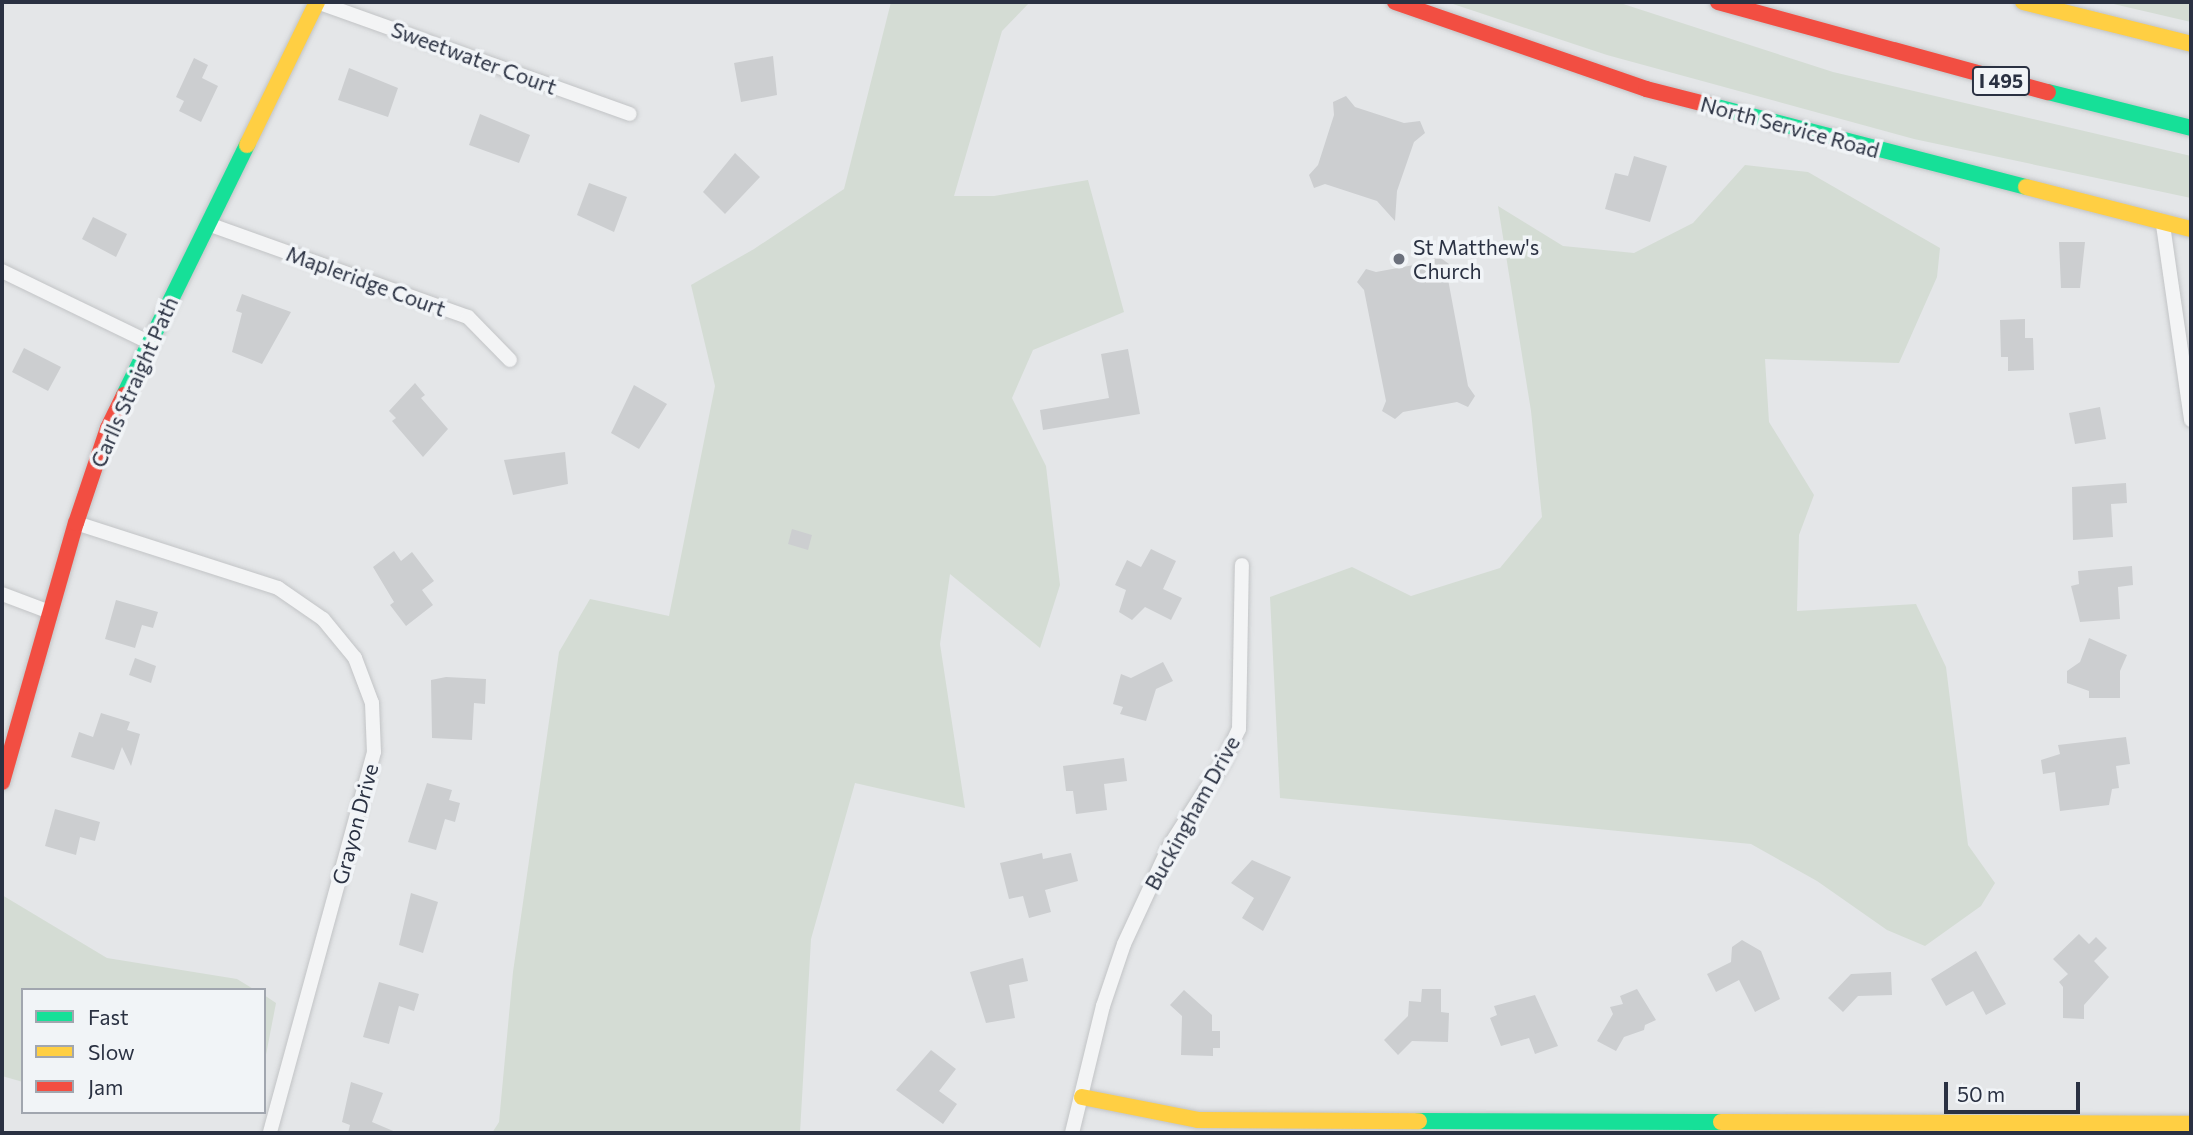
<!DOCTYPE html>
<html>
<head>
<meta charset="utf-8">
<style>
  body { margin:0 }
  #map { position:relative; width:2193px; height:1135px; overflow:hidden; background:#e4e6e8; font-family:Commissioner,sans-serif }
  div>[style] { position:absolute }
  .green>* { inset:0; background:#d4dcd4 }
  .building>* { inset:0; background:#ccced0 }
  .roads { filter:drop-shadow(0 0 2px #c2c4c6) drop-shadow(0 0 2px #c2c4c6) }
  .street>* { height:14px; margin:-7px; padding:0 7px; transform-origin:7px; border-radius:7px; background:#f3f4f5 }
  .fast>* { height:16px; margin:-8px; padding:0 8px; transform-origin:8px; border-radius:8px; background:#16e098 }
  .slow>* { height:16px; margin:-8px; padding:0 8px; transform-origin:8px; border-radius:8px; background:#ffcf43 }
  .jam>* { height:16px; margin:-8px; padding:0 8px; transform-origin:8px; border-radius:8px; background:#f24e42 }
  .dots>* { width:19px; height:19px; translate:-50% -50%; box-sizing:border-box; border:4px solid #f1f4f7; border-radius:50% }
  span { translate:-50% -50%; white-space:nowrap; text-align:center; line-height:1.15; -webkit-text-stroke:7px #f1f4f7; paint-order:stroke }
  .shield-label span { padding:2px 5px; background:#f1f4f7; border:2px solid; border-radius:5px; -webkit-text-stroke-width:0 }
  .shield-label { font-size:19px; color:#2a3142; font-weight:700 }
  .street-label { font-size:21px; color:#2a3142 }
  .poi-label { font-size:21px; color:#2a3142 }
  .left { translate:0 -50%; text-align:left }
  .frame { position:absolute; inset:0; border:4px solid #2a3142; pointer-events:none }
  .legend { position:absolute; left:21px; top:988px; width:245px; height:126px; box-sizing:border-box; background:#f1f4f7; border:2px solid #a1a6af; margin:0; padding:9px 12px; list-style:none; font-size:21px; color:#2a3142 }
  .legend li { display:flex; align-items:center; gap:14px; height:35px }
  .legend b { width:35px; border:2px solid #a1a6af }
  .scale { position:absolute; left:1944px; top:1082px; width:136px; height:32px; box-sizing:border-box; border:4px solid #2a3142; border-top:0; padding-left:9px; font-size:21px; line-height:24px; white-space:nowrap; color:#2a3142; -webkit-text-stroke:5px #f1f4f7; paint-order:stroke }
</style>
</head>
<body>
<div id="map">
  <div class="green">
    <i style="clip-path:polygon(891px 2px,1030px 2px,1002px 31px,954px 196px,994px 196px,1088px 180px,1124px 312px,1033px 350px,1012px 398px,1046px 466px,1060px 585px,1040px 648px,950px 574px,940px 644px,965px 808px,855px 783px,811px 939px,800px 1133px,492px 1133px,499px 1122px,513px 972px,559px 652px,590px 599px,669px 616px,715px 386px,691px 285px,754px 249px,844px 189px)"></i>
    <i style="clip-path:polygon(1447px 2px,1617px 2px,1833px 72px,2191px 156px,2191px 198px,1914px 139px,1607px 55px)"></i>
    <i style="clip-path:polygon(2105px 2px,2186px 2px,2191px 3px,2191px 22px)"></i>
    <i style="clip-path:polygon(1745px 165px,1808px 172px,1940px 248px,1937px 277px,1899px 363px,1765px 359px,1769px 422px,1814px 495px,1799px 535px,1797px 611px,1916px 604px,1946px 667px,1968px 845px,1995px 883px,1981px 906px,1925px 946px,1887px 930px,1817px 881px,1751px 844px,1280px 798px,1270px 597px,1352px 567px,1411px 596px,1500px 568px,1542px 517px,1531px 411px,1498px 206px,1563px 246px,1634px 253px,1693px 223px)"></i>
    <i style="clip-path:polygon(2px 895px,107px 958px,237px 979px,255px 990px,23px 990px,23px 1082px,2px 1076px)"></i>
    <i style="clip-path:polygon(264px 995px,276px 1003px,265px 1060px,264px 1059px)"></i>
  </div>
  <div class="building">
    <i style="clip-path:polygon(773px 56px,777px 95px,741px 102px,734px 63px)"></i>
    <i style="clip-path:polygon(194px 58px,208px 65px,202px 78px,218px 86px,201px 122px,179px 111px,184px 101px,176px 97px)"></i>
    <i style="clip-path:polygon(349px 68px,398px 88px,388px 117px,338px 100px)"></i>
    <i style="clip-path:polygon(1346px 96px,1355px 107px,1404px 123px,1420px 121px,1425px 133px,1414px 142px,1397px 191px,1395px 221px,1377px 201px,1325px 184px,1314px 188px,1309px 175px,1318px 165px,1334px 115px,1333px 102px)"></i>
    <i style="clip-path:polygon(480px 114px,530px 135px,519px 163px,469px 145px)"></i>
    <i style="clip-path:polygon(735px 153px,760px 177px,725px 214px,703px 192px)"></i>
    <i style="clip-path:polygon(1634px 156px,1667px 166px,1650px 222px,1605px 209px,1615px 173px,1628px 176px)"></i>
    <i style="clip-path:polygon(589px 183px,627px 197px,614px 232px,577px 215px)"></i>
    <i style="clip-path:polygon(93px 217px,127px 234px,116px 257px,82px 239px)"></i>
    <i style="clip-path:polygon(2059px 242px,2085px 242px,2080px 288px,2061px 288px)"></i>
    <i style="clip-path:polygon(1438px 256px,1449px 264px,1447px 274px,1468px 386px,1475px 396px,1468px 407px,1457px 402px,1403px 412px,1395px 419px,1382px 411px,1386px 401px,1364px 290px,1357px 282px,1366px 269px,1376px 272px,1430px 262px)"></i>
    <i style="clip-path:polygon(242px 294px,291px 312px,262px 364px,232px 352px,242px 313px,236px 311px)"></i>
    <i style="clip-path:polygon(2025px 319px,2025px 338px,2033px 338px,2034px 370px,2008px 371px,2008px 357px,2001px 357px,2000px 320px)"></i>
    <i style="clip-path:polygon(24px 348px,61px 367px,48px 391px,12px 372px)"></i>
    <i style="clip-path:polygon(1128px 349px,1140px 414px,1043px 430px,1040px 410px,1109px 398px,1101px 354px)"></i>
    <i style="clip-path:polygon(415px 383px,425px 395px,421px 398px,448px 429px,423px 457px,392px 421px,396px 418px,389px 411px)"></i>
    <i style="clip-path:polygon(634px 385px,667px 404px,639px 449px,611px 433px)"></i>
    <i style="clip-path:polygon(2100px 407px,2106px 439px,2075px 444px,2069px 413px)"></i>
    <i style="clip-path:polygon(565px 452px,568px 484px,513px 495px,504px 460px)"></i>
    <i style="clip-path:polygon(2126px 483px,2127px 503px,2111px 504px,2113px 537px,2073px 540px,2072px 487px)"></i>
    <i style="clip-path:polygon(792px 529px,812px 535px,808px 550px,788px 544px)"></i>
    <i style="clip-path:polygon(1151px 549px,1176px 561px,1163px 589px,1182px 598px,1171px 620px,1145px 607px,1132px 620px,1119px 612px,1126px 590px,1115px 585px,1127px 560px,1141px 567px)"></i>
    <i style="clip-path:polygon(394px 551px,401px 561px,412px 552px,434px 581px,422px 590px,433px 605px,406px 626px,390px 605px,394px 602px,373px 567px)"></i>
    <i style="clip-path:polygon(2132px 566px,2133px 585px,2118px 587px,2120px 619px,2080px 622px,2071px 586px,2079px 584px,2078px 571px)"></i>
    <i style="clip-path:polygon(116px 600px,158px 612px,153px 628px,142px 625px,135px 648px,105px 639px)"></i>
    <i style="clip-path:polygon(2089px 638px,2127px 655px,2120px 671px,2120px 698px,2089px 698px,2089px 691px,2067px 683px,2067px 671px,2080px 662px)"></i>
    <i style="clip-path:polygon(135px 658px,156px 666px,151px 683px,129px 675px)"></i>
    <i style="clip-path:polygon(1163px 662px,1173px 681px,1156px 689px,1146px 721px,1120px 714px,1123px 707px,1113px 704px,1121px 674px,1131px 678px)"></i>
    <i style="clip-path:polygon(446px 677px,486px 679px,485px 704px,474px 703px,472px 740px,432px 738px,431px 680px)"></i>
    <i style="clip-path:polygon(101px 713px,130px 722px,127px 730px,140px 734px,131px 766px,122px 747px,114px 770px,71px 757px,79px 732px,93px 737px)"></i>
    <i style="clip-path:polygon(2126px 737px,2130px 764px,2116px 766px,2119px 788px,2112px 789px,2109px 805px,2060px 811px,2055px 772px,2043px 774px,2041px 760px,2060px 754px,2058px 745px)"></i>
    <i style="clip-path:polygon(1124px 758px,1127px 781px,1104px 784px,1107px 810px,1076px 814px,1073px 791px,1066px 791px,1063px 766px)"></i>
    <i style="clip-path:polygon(427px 783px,452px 790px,449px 800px,460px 803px,455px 822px,445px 819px,436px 850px,408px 842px)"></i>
    <i style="clip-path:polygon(55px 809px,100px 822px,95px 841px,80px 837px,76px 855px,45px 846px)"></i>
    <i style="clip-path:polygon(1042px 853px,1043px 859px,1071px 853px,1078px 881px,1045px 890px,1051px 912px,1029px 918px,1023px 896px,1009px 899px,1000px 863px)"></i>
    <i style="clip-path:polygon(1252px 860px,1291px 877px,1263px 931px,1242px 918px,1254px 898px,1231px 883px)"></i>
    <i style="clip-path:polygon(411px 893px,438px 902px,423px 953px,399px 945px)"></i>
    <i style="clip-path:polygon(2079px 934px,2089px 944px,2096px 937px,2107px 948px,2094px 961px,2109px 977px,2084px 1005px,2084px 1019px,2063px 1018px,2063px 987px,2059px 982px,2068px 974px,2053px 959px)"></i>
    <i style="clip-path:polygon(1742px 940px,1761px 951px,1780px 999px,1755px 1012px,1739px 980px,1716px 992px,1707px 974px,1731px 962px,1732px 947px)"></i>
    <i style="clip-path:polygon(1976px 951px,2006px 1004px,1986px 1015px,1973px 991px,1946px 1006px,1931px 979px)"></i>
    <i style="clip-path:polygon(1023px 958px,1028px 981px,1009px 985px,1015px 1018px,986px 1023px,970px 972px)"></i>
    <i style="clip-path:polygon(1891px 972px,1892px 995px,1858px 996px,1843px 1012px,1828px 998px,1851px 974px)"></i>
    <i style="clip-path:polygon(379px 982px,419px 994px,414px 1011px,399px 1006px,389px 1044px,363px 1037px)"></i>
    <i style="clip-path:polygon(1422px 989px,1441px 989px,1441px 1012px,1449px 1013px,1448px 1042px,1412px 1041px,1398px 1055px,1384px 1040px,1408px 1016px,1409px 1001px,1421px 1002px)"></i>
    <i style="clip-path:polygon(1637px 989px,1656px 1020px,1645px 1025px,1644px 1030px,1624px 1037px,1616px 1051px,1597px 1041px,1613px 1014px,1610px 1007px,1623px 1004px,1620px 996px)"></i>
    <i style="clip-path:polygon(1184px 990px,1212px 1015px,1212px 1031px,1220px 1031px,1220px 1048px,1213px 1048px,1213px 1056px,1181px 1055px,1182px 1016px,1170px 1005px)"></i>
    <i style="clip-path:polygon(1535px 995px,1558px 1046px,1535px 1054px,1529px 1038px,1501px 1046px,1490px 1018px,1497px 1015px,1494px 1006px)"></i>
    <i style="clip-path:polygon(931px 1050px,956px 1069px,939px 1091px,957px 1104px,943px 1124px,896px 1090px)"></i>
    <i style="clip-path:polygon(351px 1082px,383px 1093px,372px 1122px,398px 1133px,348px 1133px,350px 1125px,342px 1122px)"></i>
  </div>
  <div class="roads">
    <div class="street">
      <i style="left:317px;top:2px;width:332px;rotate:19.7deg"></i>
      <i style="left:208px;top:224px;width:276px;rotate:19.7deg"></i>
      <i style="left:468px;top:317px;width:60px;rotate:45.7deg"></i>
      <i style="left:2163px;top:225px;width:197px;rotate:81.8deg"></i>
      <i style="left:2px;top:271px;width:162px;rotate:25.9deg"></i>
      <i style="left:76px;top:523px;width:212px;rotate:17.8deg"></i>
      <i style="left:278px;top:588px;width:55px;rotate:34.6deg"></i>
      <i style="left:323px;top:619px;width:50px;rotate:50.6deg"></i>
      <i style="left:355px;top:658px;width:48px;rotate:69.3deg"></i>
      <i style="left:372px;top:703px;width:49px;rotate:87.7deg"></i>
      <i style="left:374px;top:752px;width:395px;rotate:105.3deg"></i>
      <i style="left:2px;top:594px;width:51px;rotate:20.6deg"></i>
      <i style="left:1072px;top:1133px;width:131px;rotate:-76.3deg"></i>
      <i style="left:1103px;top:1006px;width:65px;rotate:-71.3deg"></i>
      <i style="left:1124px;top:944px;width:109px;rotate:-65.1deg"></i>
      <i style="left:1170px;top:845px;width:100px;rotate:-57.3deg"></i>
      <i style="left:1224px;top:761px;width:35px;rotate:-65deg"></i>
      <i style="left:1239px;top:729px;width:164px;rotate:-89deg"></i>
    </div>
    <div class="fast">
      <i style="left:2048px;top:92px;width:147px;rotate:14.1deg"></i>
      <i style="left:1709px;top:105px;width:327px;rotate:14.5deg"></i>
      <i style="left:124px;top:395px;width:279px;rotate:-63.8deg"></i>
      <i style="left:1419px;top:1121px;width:302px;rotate:0.2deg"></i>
    </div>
    <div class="slow">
      <i style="left:2023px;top:2px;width:173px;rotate:14deg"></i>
      <i style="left:247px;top:145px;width:159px;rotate:-63.9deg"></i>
      <i style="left:2026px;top:187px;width:170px;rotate:14.3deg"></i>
      <i style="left:1082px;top:1097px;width:118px;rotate:11.2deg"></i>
      <i style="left:1198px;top:1120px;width:221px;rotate:0.3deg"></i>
      <i style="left:1721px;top:1122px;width:470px;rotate:0.2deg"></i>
    </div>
    <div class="jam">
      <i style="left:1395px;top:2px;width:266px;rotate:19.1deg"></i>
      <i style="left:1646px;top:89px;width:65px;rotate:14.3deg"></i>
      <i style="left:1718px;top:2px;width:342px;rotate:15.3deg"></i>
      <i style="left:2px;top:782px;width:269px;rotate:-74.1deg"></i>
      <i style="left:76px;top:523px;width:100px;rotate:-71.4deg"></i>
      <i style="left:108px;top:428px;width:37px;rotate:-64deg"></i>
    </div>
  </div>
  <div class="dots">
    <i style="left:1399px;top:259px;background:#6b707c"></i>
  </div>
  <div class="shield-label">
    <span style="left:2001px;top:81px">I 495</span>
  </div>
  <div class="street-label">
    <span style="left:474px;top:58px;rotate:20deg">Sweetwater Court</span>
    <span style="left:1790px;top:127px;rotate:15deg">North Service Road</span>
    <span style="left:366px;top:281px;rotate:20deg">Mapleridge Court</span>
    <span style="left:134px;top:382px;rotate:-66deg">Carlls Straight Path</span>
    <span style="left:1192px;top:813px;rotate:-61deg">Buckingham Drive</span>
    <span style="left:355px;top:824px;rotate:-75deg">Grayon Drive</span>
  </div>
  <div class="poi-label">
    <span class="left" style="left:1413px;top:259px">St Matthew's<br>Church</span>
  </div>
  <div class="frame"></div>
  <ul class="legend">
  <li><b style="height:9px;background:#16e098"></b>Fast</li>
  <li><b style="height:9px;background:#ffcf43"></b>Slow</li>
  <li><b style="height:9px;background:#f24e42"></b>Jam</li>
  </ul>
  <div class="scale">50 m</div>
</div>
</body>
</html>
